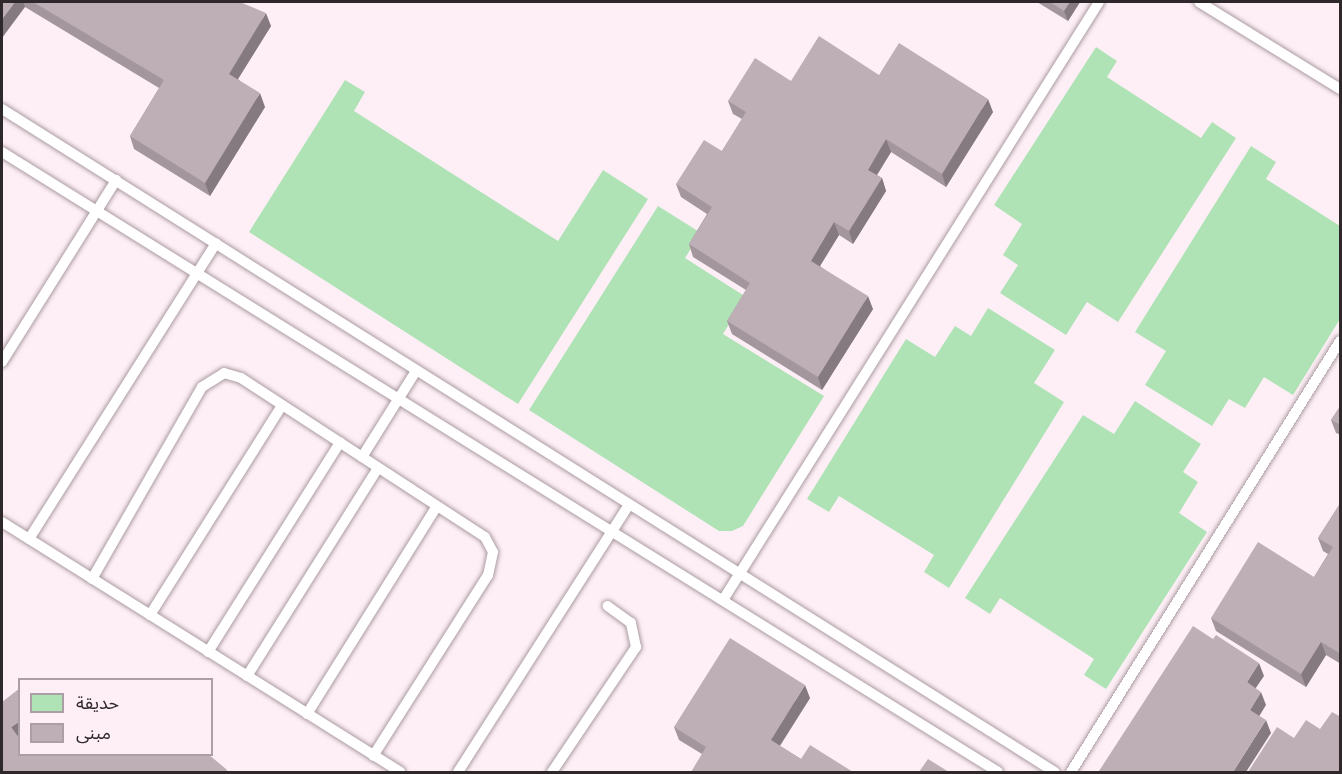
<!DOCTYPE html>
<html>
<head>
<meta charset="utf-8">
<style>
  body { margin:0 }
  #map { position:relative; width:1342px; height:774px; overflow:hidden; background:#feeff6; font-family:"Fira Sans","Noto Sans Arabic",sans-serif }
  div>[style] { position:absolute }
  .green>* { inset:0; background:#afe3b6 }
  .roads { filter:drop-shadow(0 0 2px #ab9ba2) drop-shadow(0 0 2px #ab9ba2) }
  .lane>* { height:10px; margin:-5px; padding:0 5px; transform-origin:5px; border-radius:5px; background:#fff }
  .wall>* { inset:0; background:#a3969c }
  .shaded-wall>* { inset:0; background:#857a7f }
  .building>* { inset:0; background:#beaeb5 }
  span { translate:-50% -50%; white-space:nowrap; text-align:center; line-height:1.15; -webkit-text-stroke:5px #feeff6; paint-order:stroke }
  .frame { position:absolute; inset:0; border:3px solid #2e282b; pointer-events:none }
  .legend { position:absolute; left:18px; top:678px; width:195px; height:78px; box-sizing:border-box; background:#feeff6; border:2px solid #ab9fa5; margin:0; padding:8px 10px; list-style:none; font-size:18px; color:#2e282b }
  .legend li { display:flex; align-items:center; gap:12px; height:30px }
  .legend b { width:30px; border:2px solid #ab9fa5 }
</style>
</head>
<body>
<div id="map">
  <div class="green">
    <i style="clip-path:polygon(1096px 47px,1117px 61px,1107px 77px,1201px 138px,1212px 122px,1236px 138px,1118px 322px,1087px 302px,1066px 335px,1000px 293px,1018px 265px,1003px 255px,1022px 224px,994px 205px)"></i>
    <i style="clip-path:polygon(345px 80px,365px 92px,354px 111px,558px 241px,603px 170px,648px 199px,518px 404px,249px 232px)"></i>
    <i style="clip-path:polygon(1251px 146px,1276px 162px,1266px 179px,1340px 226px,1340px 319px,1293px 395px,1264px 377px,1245px 408px,1229px 399px,1212px 426px,1145px 385px,1166px 351px,1135px 332px)"></i>
    <i style="clip-path:polygon(658px 206px,701px 233px,685px 258px,746px 297px,723px 334px,824px 396px,743px 526px,732px 531px,719px 531px,529px 410px)"></i>
    <i style="clip-path:polygon(988px 308px,1055px 350px,1034px 383px,1064px 402px,949px 588px,924px 572px,934px 555px,839px 496px,829px 512px,807px 499px,906px 339px,935px 357px,955px 326px,971px 336px)"></i>
    <i style="clip-path:polygon(1135px 401px,1201px 444px,1183px 472px,1198px 482px,1179px 513px,1207px 532px,1106px 689px,1084px 675px,1094px 659px,1000px 598px,990px 614px,965px 598px,1083px 415px,1114px 434px)"></i>
  </div>
  <div class="roads">
    <div class="lane">
      <i style="left:1199px;top:2px;width:166px;rotate:31.7deg"></i>
      <i style="left:2px;top:109px;width:1244px;rotate:32.2deg"></i>
      <i style="left:2px;top:152px;width:1173px;rotate:31.9deg"></i>
      <i style="left:2px;top:362px;width:215px;rotate:-57.9deg"></i>
      <i style="left:362px;top:457px;width:102px;rotate:-57.9deg"></i>
      <i style="left:2px;top:522px;width:470px;rotate:32.1deg"></i>
      <i style="left:29px;top:539px;width:350px;rotate:-57.7deg"></i>
      <i style="left:92px;top:579px;width:221px;rotate:-60.2deg"></i>
      <i style="left:202px;top:387px;width:26px;rotate:-32deg"></i>
      <i style="left:224px;top:373px;width:18px;rotate:16deg"></i>
      <i style="left:241px;top:378px;width:291px;rotate:33.1deg"></i>
      <i style="left:485px;top:537px;width:17px;rotate:62deg"></i>
      <i style="left:493px;top:552px;width:24px;rotate:102deg"></i>
      <i style="left:488px;top:575px;width:214px;rotate:122.4deg"></i>
      <i style="left:723px;top:600px;width:706px;rotate:-57.84deg"></i>
      <i style="left:150px;top:615px;width:248px;rotate:-57.8deg"></i>
      <i style="left:208px;top:652px;width:248px;rotate:-57.8deg"></i>
      <i style="left:247px;top:676px;width:246px;rotate:-57.8deg"></i>
      <i style="left:307px;top:714px;width:245px;rotate:-58deg"></i>
      <i style="left:458px;top:772px;width:316px;rotate:-57.4deg"></i>
      <i style="left:552px;top:772px;width:151px;rotate:-56.1deg"></i>
      <i style="left:636px;top:647px;width:25px;rotate:-102deg"></i>
      <i style="left:631px;top:623px;width:29px;rotate:-144deg"></i>
      <i style="left:1071px;top:772px;width:508px;rotate:-58.03deg"></i>
    </div>
  </div>
  <div class="wall">
    <i style="clip-path:polygon(2px 2px,240px 2px,271px 26px,238px 79px,265px 107px,210px 196px,134px 149px,130px 136px,159px 88px,25px 7px)"></i>
    <i style="clip-path:polygon(1037px 2px,1080px 2px,1068px 21px)"></i>
    <i style="clip-path:polygon(879px 75px,993px 112px,946px 187px,891px 152px,877px 175px,882px 178px,886px 191px,853px 244px,839px 235px,820px 266px,873px 309px,822px 390px,732px 334px,727px 321px,746px 290px,693px 257px,689px 244px,707px 214px,681px 197px,676px 184px,722px 151px,742px 119px,733px 114px,728px 101px,791px 81px)"></i>
    <i style="clip-path:polygon(1341px 405px,1341px 435px,1336px 433px,1331px 420px)"></i>
    <i style="clip-path:polygon(1341px 502px,1341px 664px,1326px 655px,1306px 687px,1216px 631px,1211px 618px,1314px 577px,1328px 554px,1323px 551px,1318px 538px)"></i>
    <i style="clip-path:polygon(810px 698px,780px 746px,801px 759px,853px 772px,702px 754px,679px 740px,674px 727px)"></i>
  </div>
  <div class="shaded-wall">
    <i style="clip-path:polygon(15px 2px,23px 2px,25px 7px,2px 38px,2px 19px)"></i>
    <i style="clip-path:polygon(1070px 2px,1080px 2px,1068px 21px,1064px 11px)"></i>
    <i style="clip-path:polygon(266px 13px,271px 26px,233px 87px,229px 74px)"></i>
    <i style="clip-path:polygon(260px 93px,265px 107px,210px 196px,205px 183px)"></i>
    <i style="clip-path:polygon(988px 99px,993px 112px,946px 187px,942px 174px)"></i>
    <i style="clip-path:polygon(886px 139px,891px 152px,872px 183px,868px 170px)"></i>
    <i style="clip-path:polygon(882px 178px,886px 191px,853px 244px,849px 231px)"></i>
    <i style="clip-path:polygon(834px 222px,839px 235px,815px 274px,811px 261px)"></i>
    <i style="clip-path:polygon(868px 296px,873px 309px,822px 390px,818px 377px)"></i>
    <i style="clip-path:polygon(1321px 642px,1326px 655px,1306px 687px,1301px 674px)"></i>
    <i style="clip-path:polygon(1259px 663px,1264px 676px,1251px 695px,1247px 682px)"></i>
    <i style="clip-path:polygon(805px 685px,810px 698px,775px 753px,771px 740px)"></i>
    <i style="clip-path:polygon(1261px 692px,1266px 705px,1255px 723px,1250px 710px)"></i>
    <i style="clip-path:polygon(1266px 720px,1271px 733px,1246px 772px,1233px 772px)"></i>
    <i style="clip-path:polygon(20px 721px,20px 737px,16px 740px,11px 727px)"></i>
  </div>
  <div class="building">
    <i style="clip-path:polygon(2px 2px,15px 2px,2px 19px)"></i>
    <i style="clip-path:polygon(33px 2px,240px 2px,266px 13px,229px 74px,260px 93px,205px 183px,130px 136px,164px 80px)"></i>
    <i style="clip-path:polygon(1050px 2px,1070px 2px,1064px 11px)"></i>
    <i style="clip-path:polygon(819px 36px,879px 75px,899px 43px,988px 99px,942px 174px,886px 139px,868px 170px,882px 178px,849px 231px,834px 222px,811px 261px,868px 296px,818px 377px,727px 321px,750px 283px,689px 244px,712px 207px,676px 184px,704px 140px,722px 151px,746px 112px,728px 101px,755px 58px,791px 81px)"></i>
    <i style="clip-path:polygon(1341px 405px,1341px 425px,1331px 420px)"></i>
    <i style="clip-path:polygon(1341px 502px,1341px 654px,1321px 642px,1301px 674px,1211px 618px,1258px 542px,1314px 577px,1333px 547px,1318px 538px)"></i>
    <i style="clip-path:polygon(1193px 626px,1213px 639px,1216px 635px,1259px 663px,1247px 682px,1261px 692px,1250px 710px,1266px 720px,1233px 772px,1102px 772px,1099px 771px)"></i>
    <i style="clip-path:polygon(730px 638px,805px 685px,771px 740px,801px 759px,810px 745px,853px 772px,691px 772px,706px 747px,674px 727px)"></i>
    <i style="clip-path:polygon(20px 688px,20px 721px,11px 727px,20px 739px,20px 754px,208px 754px,226px 769px,228px 772px,2px 772px,2px 702px)"></i>
    <i style="clip-path:polygon(1332px 712px,1341px 717px,1341px 772px,1248px 772px,1277px 727px,1294px 738px,1306px 720px,1320px 729px)"></i>
    <i style="clip-path:polygon(928px 759px,949px 772px,919px 772px)"></i>
  </div>
  <div class="frame"></div>
  <ul class="legend">
  <li><b style="height:16px;background:#afe3b6"></b>حديقة</li>
  <li><b style="height:16px;background:#beaeb5"></b>مبنى</li>
  </ul>
</div>
</body>
</html>
